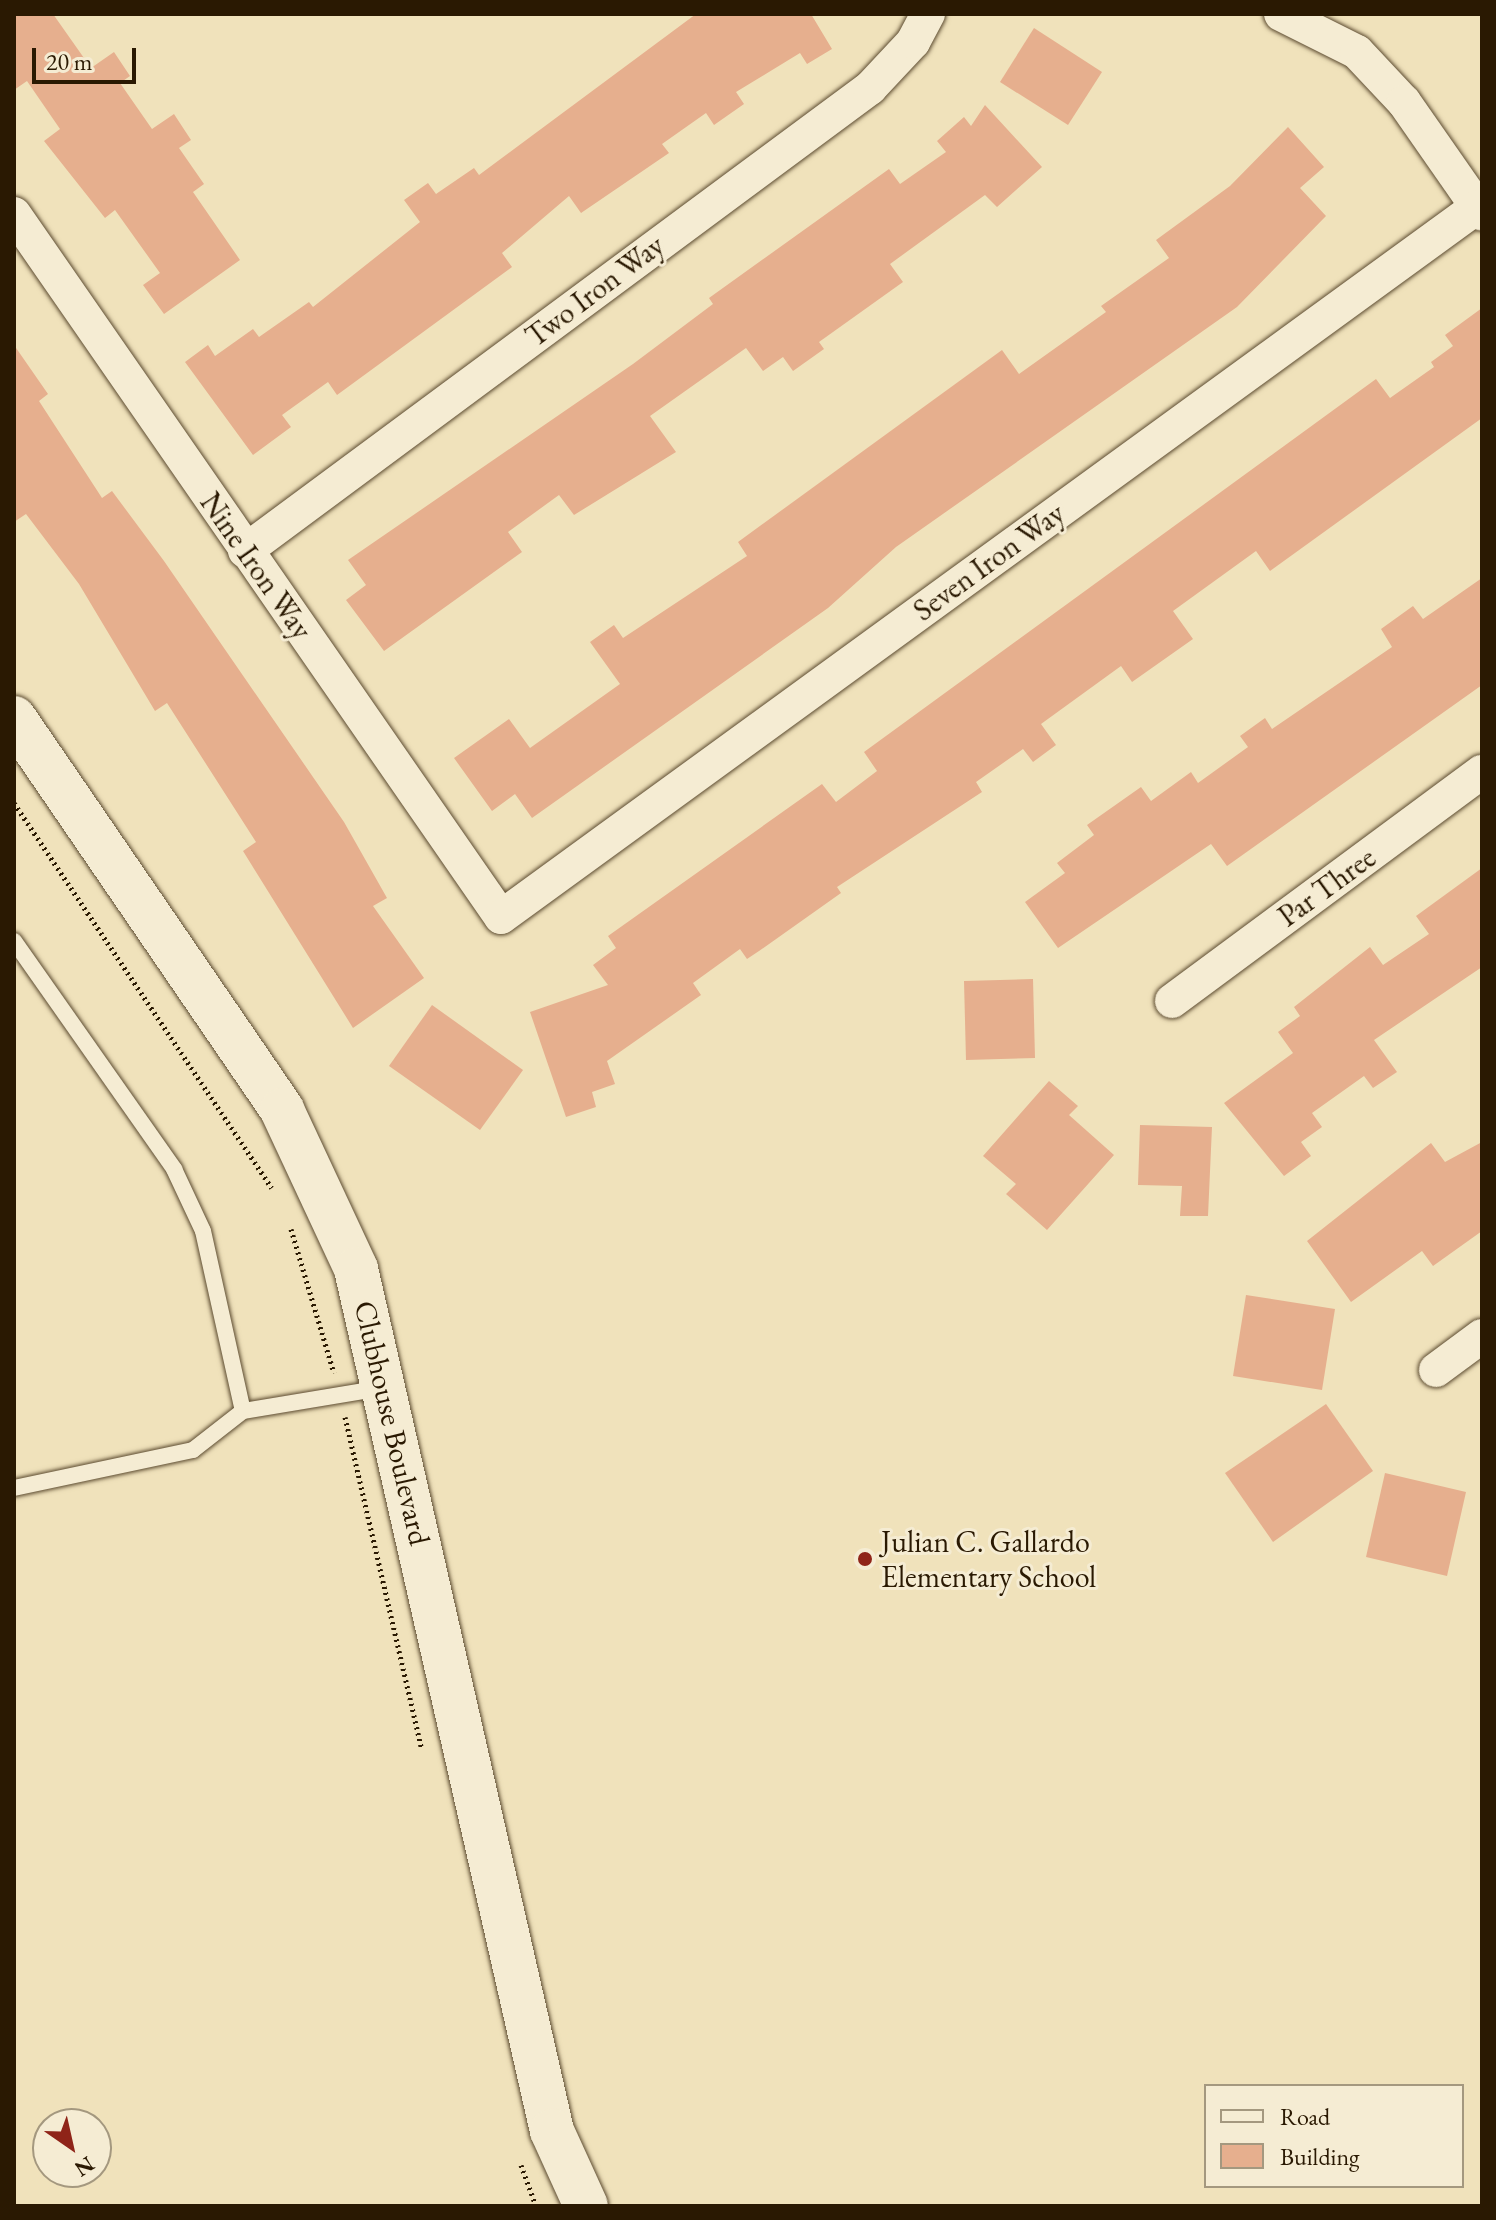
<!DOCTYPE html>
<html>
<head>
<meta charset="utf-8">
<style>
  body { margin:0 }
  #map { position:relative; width:1496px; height:2220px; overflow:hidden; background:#f0e2bb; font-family:"EB Garamond",serif }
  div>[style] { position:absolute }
  .building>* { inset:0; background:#e6af8e }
  .path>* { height:5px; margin-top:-2.5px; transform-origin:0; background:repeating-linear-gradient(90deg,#2a1902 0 2px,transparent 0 6px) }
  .roads { filter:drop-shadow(0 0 2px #5c4b30) drop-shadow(0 0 2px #5c4b30) }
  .lane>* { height:16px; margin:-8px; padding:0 8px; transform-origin:8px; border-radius:8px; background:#f5ecd3 }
  .street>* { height:34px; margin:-17px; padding:0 17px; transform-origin:17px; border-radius:17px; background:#f5ecd3 }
  .secondary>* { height:44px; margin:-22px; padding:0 22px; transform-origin:22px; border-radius:22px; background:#f5ecd3 }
  .dots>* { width:22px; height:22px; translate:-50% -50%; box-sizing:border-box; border:4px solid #f5ecd3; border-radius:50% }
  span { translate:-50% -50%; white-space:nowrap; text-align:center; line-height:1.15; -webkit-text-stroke:6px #f5ecd3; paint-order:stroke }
  .street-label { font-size:30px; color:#2a1902 }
  .poi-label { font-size:30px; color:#2a1902 }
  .left { translate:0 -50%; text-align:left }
  .frame { position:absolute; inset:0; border:16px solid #2a1902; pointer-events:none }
  .legend { position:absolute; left:1204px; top:2084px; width:260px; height:104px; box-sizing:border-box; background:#f5ecd3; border:2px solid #a4987f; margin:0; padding:10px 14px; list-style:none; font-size:24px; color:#2a1902 }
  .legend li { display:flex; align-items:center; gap:16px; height:40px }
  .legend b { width:40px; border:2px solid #a4987f }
  .north { position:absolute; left:32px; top:2108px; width:80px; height:80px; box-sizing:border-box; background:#f5ecd3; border:2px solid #a4987f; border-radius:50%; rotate:146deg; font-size:22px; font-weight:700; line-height:32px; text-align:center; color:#2a1902 }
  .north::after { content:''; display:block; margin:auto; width:28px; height:36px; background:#8f2418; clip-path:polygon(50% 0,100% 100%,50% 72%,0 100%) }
  .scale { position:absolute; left:32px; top:48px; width:104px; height:36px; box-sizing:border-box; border:4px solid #2a1902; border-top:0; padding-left:10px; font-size:24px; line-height:28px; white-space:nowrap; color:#2a1902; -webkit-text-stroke:6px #f5ecd3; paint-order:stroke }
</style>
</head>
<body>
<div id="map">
  <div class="building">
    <i style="clip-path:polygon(14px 14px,53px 14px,91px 68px,114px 52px,130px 76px,120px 83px,152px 129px,174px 114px,191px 140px,179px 148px,204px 184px,193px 192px,240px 260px,164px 314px,143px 285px,160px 273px,115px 210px,105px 218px,44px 141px,60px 129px,27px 81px,14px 90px)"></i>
    <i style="clip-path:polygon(696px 14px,811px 14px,832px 49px,807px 64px,800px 53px,736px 92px,744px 104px,714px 125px,706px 113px,662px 144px,669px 153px,581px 213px,569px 196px,502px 253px,512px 267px,337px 395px,328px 382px,282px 415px,291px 427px,253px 455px,185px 362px,208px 345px,215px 356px,253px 329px,259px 337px,309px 302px,313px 307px,420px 222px,404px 200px,428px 183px,436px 194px,474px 168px,479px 175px)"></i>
    <i style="clip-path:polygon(1034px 28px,1102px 72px,1068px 125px,1000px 82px)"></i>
    <i style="clip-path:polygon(985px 105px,1042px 167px,997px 207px,985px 195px,890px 264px,903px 282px,819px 342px,824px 349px,793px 371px,783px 357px,763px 371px,746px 348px,650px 416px,676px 452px,574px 515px,559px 495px,508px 532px,522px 552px,384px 651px,346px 600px,366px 585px,348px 560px,633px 364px,713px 304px,709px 298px,889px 169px,900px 184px,946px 152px,937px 141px,964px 117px,971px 126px)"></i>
    <i style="clip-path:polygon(1288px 127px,1324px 167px,1300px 188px,1326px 216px,1237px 307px,896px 547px,828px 608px,532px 818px,515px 794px,492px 811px,454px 758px,509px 719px,530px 748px,620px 684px,590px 642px,614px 625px,623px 638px,747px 556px,738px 542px,1002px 350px,1019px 374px,1106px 312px,1101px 306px,1169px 258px,1156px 240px,1230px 186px)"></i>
    <i style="clip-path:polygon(1482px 308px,1482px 418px,1270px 571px,1256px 551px,1173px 611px,1193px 639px,1132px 682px,1121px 666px,1041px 724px,1056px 745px,1033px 762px,1023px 749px,976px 782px,982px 792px,837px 887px,841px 893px,759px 951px,747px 959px,740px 949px,693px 983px,701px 995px,607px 1061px,615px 1084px,592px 1092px,596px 1107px,566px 1117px,530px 1012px,608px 985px,593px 965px,616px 948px,608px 936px,822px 784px,836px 802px,877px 771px,864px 752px,1376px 379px,1390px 398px,1434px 367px,1431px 362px,1453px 346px,1445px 335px)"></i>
    <i style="clip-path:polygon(14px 345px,48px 394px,39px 401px,102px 498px,112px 491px,164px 561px,344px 822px,387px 898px,373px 906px,424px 978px,353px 1028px,243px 851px,256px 842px,167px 703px,155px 711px,79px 584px,26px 514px,14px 522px)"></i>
    <i style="clip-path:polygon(1482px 578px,1482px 685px,1227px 866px,1211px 844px,1058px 948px,1025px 902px,1065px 873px,1057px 863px,1094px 835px,1087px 825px,1141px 787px,1151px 801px,1191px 772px,1198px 783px,1248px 747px,1240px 736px,1265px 718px,1272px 729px,1392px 647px,1381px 629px,1413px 606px,1423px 619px)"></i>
    <i style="clip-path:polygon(1482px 868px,1482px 967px,1374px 1040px,1397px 1072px,1373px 1088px,1364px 1076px,1312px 1113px,1322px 1127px,1301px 1142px,1311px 1156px,1284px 1176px,1224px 1103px,1293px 1053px,1278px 1032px,1300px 1016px,1294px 1007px,1370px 947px,1383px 965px,1429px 934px,1416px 916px)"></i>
    <i style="clip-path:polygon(1033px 979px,1035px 1058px,966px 1060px,964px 981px)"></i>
    <i style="clip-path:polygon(432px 1005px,523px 1070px,480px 1130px,389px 1066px)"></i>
    <i style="clip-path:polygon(1049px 1081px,1078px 1106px,1069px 1115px,1114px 1155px,1047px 1230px,1006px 1194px,1016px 1184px,983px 1156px)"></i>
    <i style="clip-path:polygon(1140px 1125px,1212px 1127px,1208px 1216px,1180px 1216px,1182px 1186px,1138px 1185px)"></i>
    <i style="clip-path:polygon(1482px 1142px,1482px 1231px,1433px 1266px,1422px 1251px,1351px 1302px,1307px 1241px,1431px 1143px,1445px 1162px)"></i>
    <i style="clip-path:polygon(1246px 1295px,1335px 1309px,1322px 1390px,1233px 1376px)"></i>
    <i style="clip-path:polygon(1326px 1404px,1373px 1471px,1273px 1542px,1225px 1473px)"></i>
    <i style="clip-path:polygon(1385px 1473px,1466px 1492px,1447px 1576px,1366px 1557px)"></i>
  </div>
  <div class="path">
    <i style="left:14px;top:803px;width:463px;rotate:56.2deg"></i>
    <i style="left:291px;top:1229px;width:150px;rotate:73.4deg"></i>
    <i style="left:345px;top:1417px;width:339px;rotate:77deg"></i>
    <i style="left:521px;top:2165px;width:44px;rotate:69.9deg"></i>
  </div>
  <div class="roads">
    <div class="lane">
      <i style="left:14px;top:941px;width:279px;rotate:54.9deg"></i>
      <i style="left:174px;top:1169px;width:68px;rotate:64.9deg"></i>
      <i style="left:203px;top:1231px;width:184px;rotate:77.5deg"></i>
      <i style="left:243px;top:1411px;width:141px;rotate:-9.4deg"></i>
      <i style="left:14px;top:1488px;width:183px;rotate:-12deg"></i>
      <i style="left:193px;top:1450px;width:63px;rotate:-38deg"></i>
    </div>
    <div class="street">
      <i style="left:1281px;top:14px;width:85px;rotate:26.6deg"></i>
      <i style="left:1357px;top:52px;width:69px;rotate:46.8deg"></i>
      <i style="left:1404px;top:102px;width:136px;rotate:55.1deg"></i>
      <i style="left:14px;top:214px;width:855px;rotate:55.29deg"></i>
      <i style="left:501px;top:917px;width:1207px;rotate:-36.03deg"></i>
      <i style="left:245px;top:551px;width:778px;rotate:-36.53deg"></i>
      <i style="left:870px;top:88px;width:63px;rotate:-46.9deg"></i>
      <i style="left:913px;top:42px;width:32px;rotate:-62deg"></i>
      <i style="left:1172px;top:1001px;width:385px;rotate:-36.5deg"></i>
      <i style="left:1436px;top:1370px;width:57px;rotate:-36.5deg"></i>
    </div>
    <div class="secondary">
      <i style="left:14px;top:718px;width:475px;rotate:55.6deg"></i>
      <i style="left:282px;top:1110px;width:175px;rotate:65deg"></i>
      <i style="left:356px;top:1269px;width:884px;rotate:77.19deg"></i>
      <i style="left:552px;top:2131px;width:82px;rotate:65.6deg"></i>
    </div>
  </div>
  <div class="dots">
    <i style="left:865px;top:1559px;background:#8f2418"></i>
  </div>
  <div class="street-label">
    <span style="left:595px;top:291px;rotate:-37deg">Two Iron Way</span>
    <span style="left:989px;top:562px;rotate:-36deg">Seven Iron Way</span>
    <span style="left:256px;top:566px;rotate:55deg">Nine Iron Way</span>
    <span style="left:1327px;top:887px;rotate:-36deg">Par Three</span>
    <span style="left:392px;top:1423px;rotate:77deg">Clubhouse Boulevard</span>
  </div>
  <div class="poi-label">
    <span class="left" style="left:881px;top:1559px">Julian C. Gallardo<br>Elementary School</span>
  </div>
  <div class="frame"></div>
  <ul class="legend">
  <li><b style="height:10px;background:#f5ecd3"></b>Road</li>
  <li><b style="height:22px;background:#e6af8e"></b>Building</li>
  </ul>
  <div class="north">N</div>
  <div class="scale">20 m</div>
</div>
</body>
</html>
